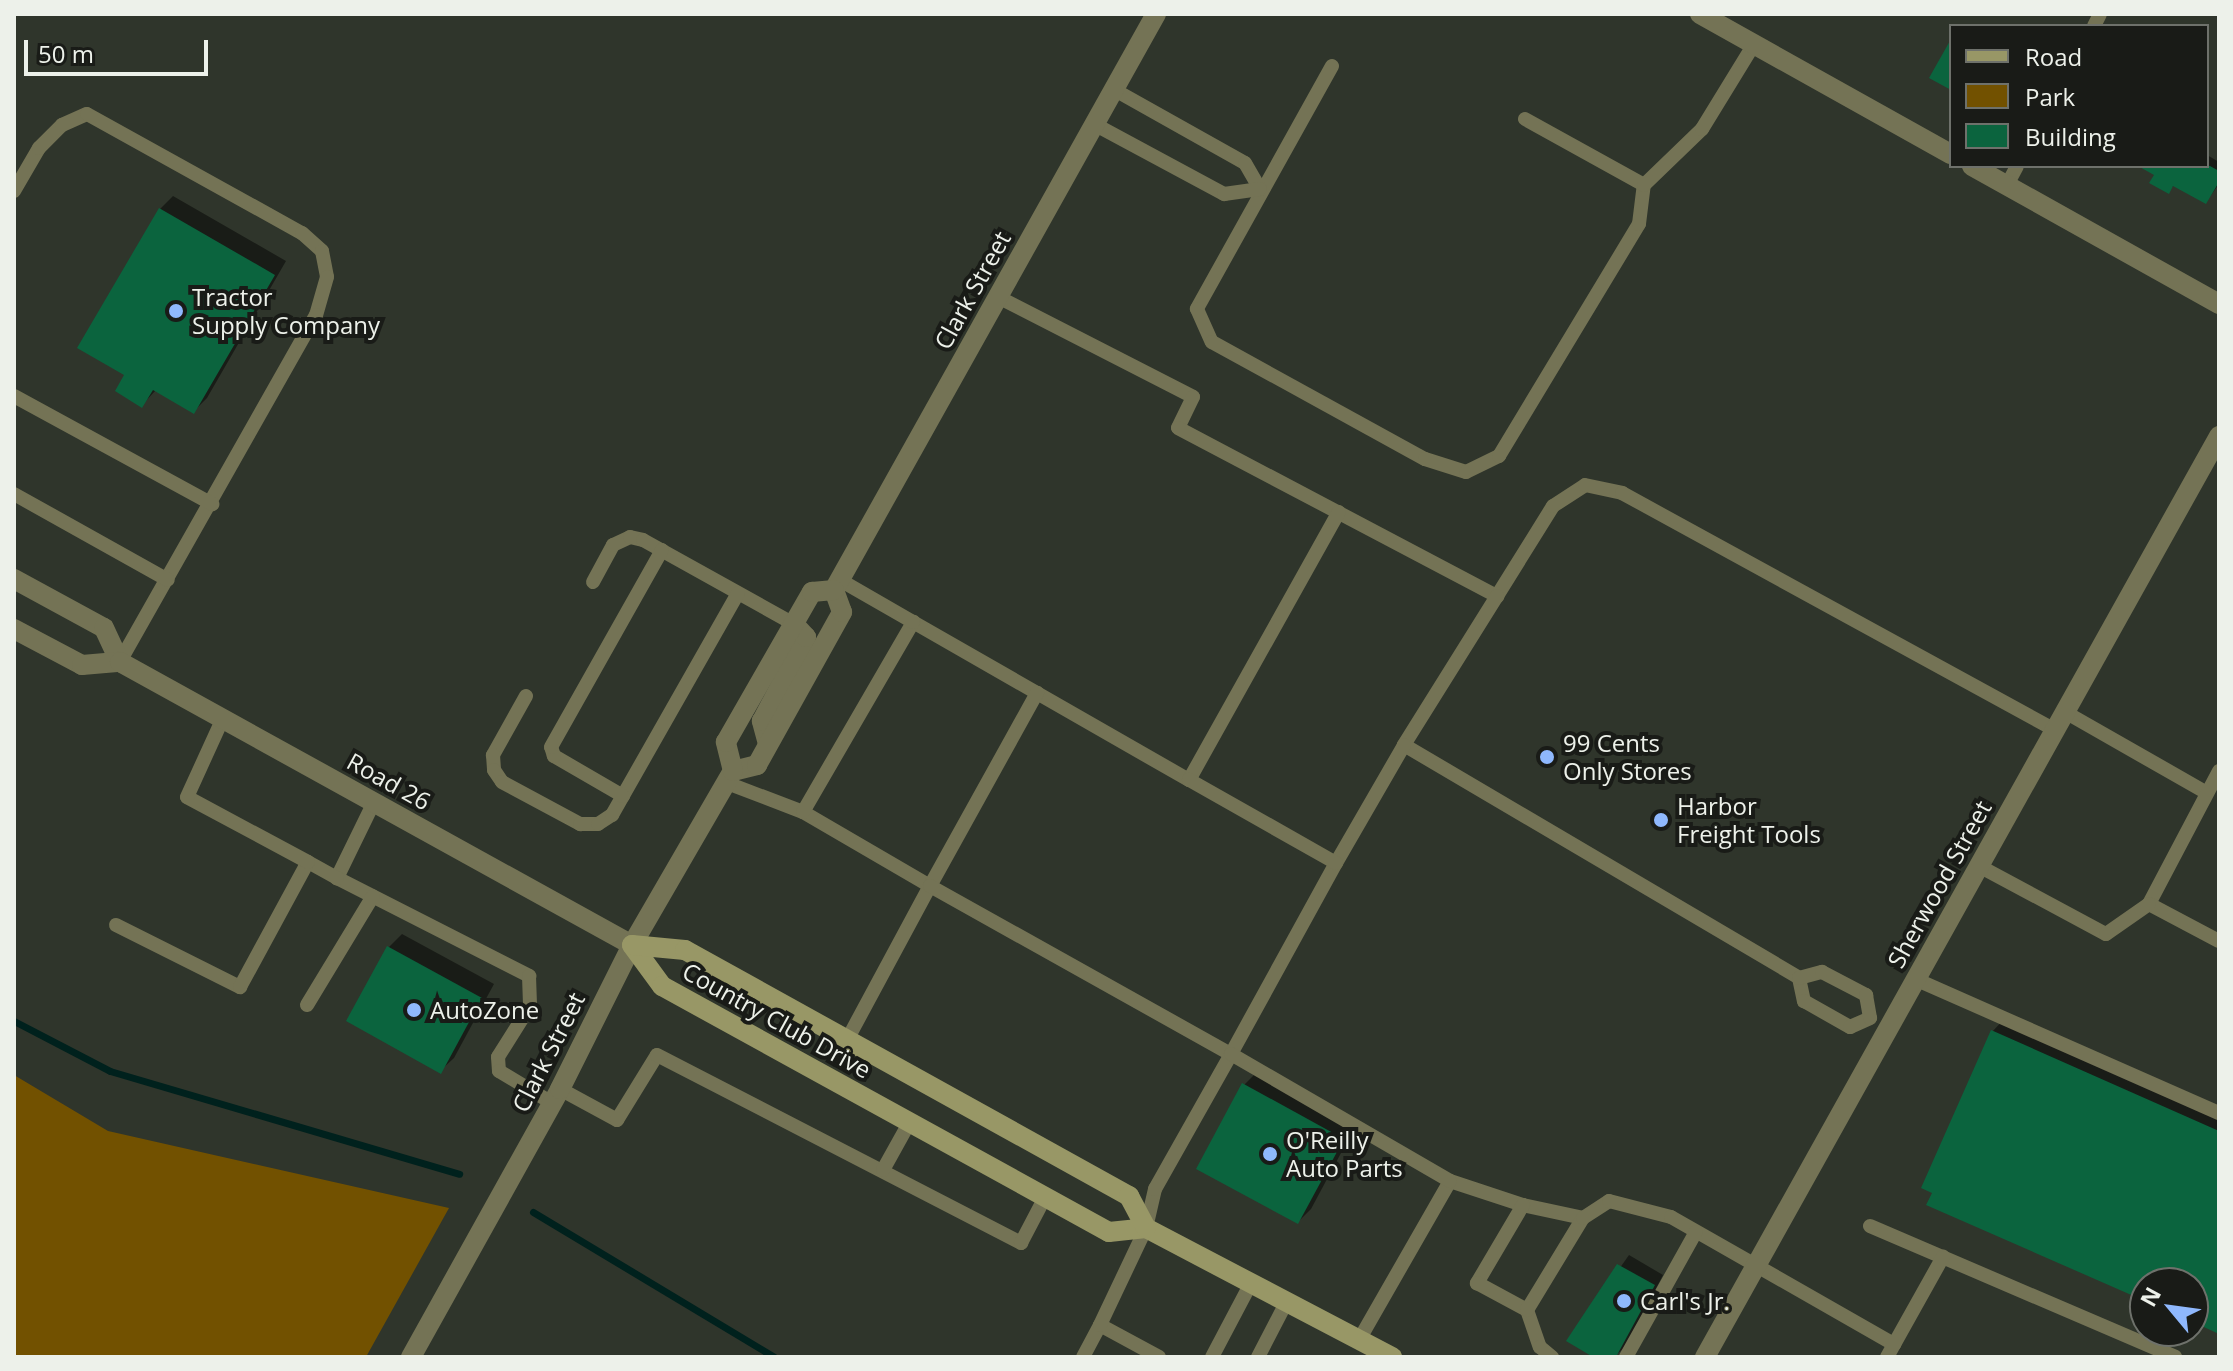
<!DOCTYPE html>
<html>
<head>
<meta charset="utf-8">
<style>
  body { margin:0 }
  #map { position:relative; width:2233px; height:1371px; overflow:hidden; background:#2f352b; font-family:"Open Sans",sans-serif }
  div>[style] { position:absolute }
  .green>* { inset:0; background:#725100 }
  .shadow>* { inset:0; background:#0007 }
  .stream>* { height:7px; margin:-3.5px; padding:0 3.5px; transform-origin:3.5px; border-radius:3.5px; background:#00211d }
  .building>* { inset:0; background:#0b643e }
  .service>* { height:14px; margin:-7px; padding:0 7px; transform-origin:7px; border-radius:7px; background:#747355 }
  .minor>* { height:20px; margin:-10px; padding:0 10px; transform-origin:10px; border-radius:10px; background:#747355 }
  .tertiary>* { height:20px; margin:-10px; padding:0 10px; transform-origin:10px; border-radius:10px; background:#747355 }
  .secondary>* { height:20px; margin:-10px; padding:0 10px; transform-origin:10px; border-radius:10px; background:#989766 }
  .dots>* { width:22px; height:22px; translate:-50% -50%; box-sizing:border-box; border:4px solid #191b17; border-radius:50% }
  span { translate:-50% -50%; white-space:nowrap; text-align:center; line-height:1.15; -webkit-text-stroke:8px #191b17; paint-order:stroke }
  .street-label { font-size:24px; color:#edf1ea }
  .poi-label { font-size:24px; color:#edf1ea }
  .left { translate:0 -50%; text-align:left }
  .frame { position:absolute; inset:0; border:16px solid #edf1ea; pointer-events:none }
  .legend { position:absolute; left:1949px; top:24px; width:260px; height:144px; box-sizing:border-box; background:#191b17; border:2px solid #6e716b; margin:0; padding:10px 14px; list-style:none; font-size:24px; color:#edf1ea }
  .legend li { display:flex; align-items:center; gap:16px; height:40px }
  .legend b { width:40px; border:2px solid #6e716b }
  .north { position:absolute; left:2129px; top:1267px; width:80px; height:80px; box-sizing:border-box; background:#191b17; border:2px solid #6e716b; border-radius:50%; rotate:299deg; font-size:22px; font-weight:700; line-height:32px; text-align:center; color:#edf1ea }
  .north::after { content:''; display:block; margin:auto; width:28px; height:36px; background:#8fb8fd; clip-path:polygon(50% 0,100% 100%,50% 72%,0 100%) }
  .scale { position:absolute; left:24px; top:40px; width:184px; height:36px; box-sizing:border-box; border:4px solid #edf1ea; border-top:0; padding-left:10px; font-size:24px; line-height:28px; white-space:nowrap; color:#edf1ea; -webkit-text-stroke:6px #191b17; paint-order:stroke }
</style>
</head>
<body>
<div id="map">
  <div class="green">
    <i style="clip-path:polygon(14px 1075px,108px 1131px,449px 1208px,366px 1357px,19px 1357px,14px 1355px)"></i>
  </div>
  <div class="shadow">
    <i style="clip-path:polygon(2207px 155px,2219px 162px,2219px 184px,2206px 202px,2175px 184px,2168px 191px,2159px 166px,2207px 166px)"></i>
    <i style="clip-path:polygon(173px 196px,286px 261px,207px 398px,194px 411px,156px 390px,142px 405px,127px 374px,160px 209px)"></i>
    <i style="clip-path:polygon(402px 934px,494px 984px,454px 1058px,440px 1071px,389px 947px)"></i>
    <i style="clip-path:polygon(2005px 1018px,2219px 1112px,2219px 1331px,2193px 1320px,2193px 1283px,2145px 1283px,2145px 1299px,1992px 1032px)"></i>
    <i style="clip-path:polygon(1257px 1072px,1356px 1125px,1311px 1209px,1298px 1222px,1244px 1085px)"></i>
    <i style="clip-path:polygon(1629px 1255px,1663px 1275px,1626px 1346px,1615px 1356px,1569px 1340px)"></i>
  </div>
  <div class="stream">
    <i style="left:14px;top:1021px;width:108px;rotate:27.5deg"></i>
    <i style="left:110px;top:1071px;width:364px;rotate:16.4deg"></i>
    <i style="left:533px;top:1212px;width:281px;rotate:31deg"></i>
  </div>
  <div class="building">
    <i style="clip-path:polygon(1951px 39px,1951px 90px,1929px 78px)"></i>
    <i style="clip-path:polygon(2138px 166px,2210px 166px,2219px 171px,2219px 182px,2206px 204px,2173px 186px,2169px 194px,2149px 183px,2154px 175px)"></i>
    <i style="clip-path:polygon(159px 208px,275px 275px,194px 414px,153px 390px,142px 408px,115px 391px,124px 375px,77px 348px)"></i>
    <i style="clip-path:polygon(387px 946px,482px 998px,441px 1074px,346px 1021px)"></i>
    <i style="clip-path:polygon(1991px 1030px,2219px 1131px,2219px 1334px,2193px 1322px,2193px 1283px,2145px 1283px,2145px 1301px,1926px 1205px,1932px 1193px,1921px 1188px)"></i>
    <i style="clip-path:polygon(1242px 1083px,1344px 1139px,1298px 1224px,1196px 1169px)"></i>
    <i style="clip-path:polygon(1617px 1264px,1655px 1285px,1616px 1357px,1593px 1357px,1566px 1341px)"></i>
  </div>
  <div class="service">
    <i style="left:2094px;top:26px;width:13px;rotate:-63deg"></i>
    <i style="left:1332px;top:66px;width:278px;rotate:119.1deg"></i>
    <i style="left:1197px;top:309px;width:36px;rotate:66deg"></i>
    <i style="left:1212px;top:342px;width:243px;rotate:28.8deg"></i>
    <i style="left:1425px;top:459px;width:43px;rotate:17.6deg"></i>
    <i style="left:1466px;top:472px;width:37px;rotate:-26deg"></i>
    <i style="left:1499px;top:456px;width:271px;rotate:-58.9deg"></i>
    <i style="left:1639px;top:224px;width:39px;rotate:-83deg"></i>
    <i style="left:1113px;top:89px;width:151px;rotate:29.3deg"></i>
    <i style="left:1245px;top:163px;width:30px;rotate:60deg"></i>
    <i style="left:1525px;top:119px;width:136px;rotate:29deg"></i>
    <i style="left:1644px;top:185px;width:81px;rotate:-44deg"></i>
    <i style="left:1702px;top:129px;width:100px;rotate:-58.5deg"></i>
    <i style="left:1094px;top:124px;width:148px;rotate:28.3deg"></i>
    <i style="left:1224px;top:194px;width:36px;rotate:-8deg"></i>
    <i style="left:2007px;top:185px;width:21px;rotate:-62deg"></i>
    <i style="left:14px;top:191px;width:50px;rotate:-59.8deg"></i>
    <i style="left:39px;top:148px;width:33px;rotate:-45deg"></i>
    <i style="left:62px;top:125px;width:27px;rotate:-24deg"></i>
    <i style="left:87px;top:114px;width:246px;rotate:29deg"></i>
    <i style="left:302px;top:233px;width:27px;rotate:42deg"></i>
    <i style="left:322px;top:251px;width:26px;rotate:79deg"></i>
    <i style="left:327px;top:277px;width:40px;rotate:106deg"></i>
    <i style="left:316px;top:315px;width:399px;rotate:119.5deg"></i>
    <i style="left:998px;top:297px;width:219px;rotate:27.1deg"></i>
    <i style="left:1193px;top:397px;width:34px;rotate:116deg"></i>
    <i style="left:1178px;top:428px;width:361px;rotate:27.8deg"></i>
    <i style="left:1497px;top:596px;width:106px;rotate:-58.1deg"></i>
    <i style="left:1553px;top:506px;width:38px;rotate:-33deg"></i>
    <i style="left:1585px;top:485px;width:38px;rotate:12deg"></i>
    <i style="left:1622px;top:493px;width:494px;rotate:28.7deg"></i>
    <i style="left:14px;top:396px;width:226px;rotate:28.6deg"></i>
    <i style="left:14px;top:494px;width:176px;rotate:29.2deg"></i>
    <i style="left:593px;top:582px;width:42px;rotate:-61.6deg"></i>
    <i style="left:613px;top:545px;width:19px;rotate:-25deg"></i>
    <i style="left:630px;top:537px;width:13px;rotate:13deg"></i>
    <i style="left:643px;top:540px;width:173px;rotate:29.1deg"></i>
    <i style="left:1497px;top:596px;width:176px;rotate:122deg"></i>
    <i style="left:1404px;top:745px;width:459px;rotate:30.5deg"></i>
    <i style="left:1799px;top:978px;width:24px;rotate:78deg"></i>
    <i style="left:1804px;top:1001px;width:53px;rotate:29.5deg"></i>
    <i style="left:1850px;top:1027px;width:22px;rotate:-24deg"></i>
    <i style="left:913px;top:622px;width:318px;rotate:29.8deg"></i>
    <i style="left:1189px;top:780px;width:307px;rotate:-60.8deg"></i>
    <i style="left:526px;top:696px;width:68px;rotate:119.2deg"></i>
    <i style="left:493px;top:755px;width:15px;rotate:86deg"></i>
    <i style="left:494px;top:770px;width:14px;rotate:56deg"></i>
    <i style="left:502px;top:782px;width:89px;rotate:28.3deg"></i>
    <i style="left:580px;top:824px;width:18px"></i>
    <i style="left:598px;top:824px;width:17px;rotate:-33deg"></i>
    <i style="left:612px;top:815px;width:255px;rotate:-60.4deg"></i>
    <i style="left:2065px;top:712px;width:163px;rotate:29.7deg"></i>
    <i style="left:2219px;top:771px;width:150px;rotate:117.8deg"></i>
    <i style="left:2149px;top:904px;width:79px;rotate:27.9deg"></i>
    <i style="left:727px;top:783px;width:81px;rotate:20.9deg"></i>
    <i style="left:803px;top:812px;width:147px;rotate:30.2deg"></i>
    <i style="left:930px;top:886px;width:221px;rotate:-61deg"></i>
    <i style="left:623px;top:796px;width:80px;rotate:-149.9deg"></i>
    <i style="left:554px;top:756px;width:9px;rotate:-108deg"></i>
    <i style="left:551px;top:747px;width:226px;rotate:-60.6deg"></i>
    <i style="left:374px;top:802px;width:85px;rotate:116deg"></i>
    <i style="left:337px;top:878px;width:216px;rotate:27deg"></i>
    <i style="left:529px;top:976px;width:30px;rotate:88deg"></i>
    <i style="left:530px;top:1006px;width:60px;rotate:122.1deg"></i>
    <i style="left:498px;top:1057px;width:14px;rotate:86deg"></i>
    <i style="left:499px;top:1071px;width:62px;rotate:31.1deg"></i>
    <i style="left:803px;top:812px;width:220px;rotate:-59.9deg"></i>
    <i style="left:913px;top:622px;width:84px;rotate:-150.1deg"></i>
    <i style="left:308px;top:862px;width:33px;rotate:29deg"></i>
    <i style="left:1336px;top:863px;width:136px;rotate:-60deg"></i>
    <i style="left:1979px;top:866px;width:144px;rotate:28.2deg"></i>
    <i style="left:2106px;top:934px;width:52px;rotate:-34.9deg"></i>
    <i style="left:116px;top:925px;width:139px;rotate:26.6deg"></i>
    <i style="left:240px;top:987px;width:142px;rotate:-61.5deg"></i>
    <i style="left:308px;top:862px;width:137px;rotate:-151.8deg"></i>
    <i style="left:187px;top:797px;width:87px;rotate:-65.5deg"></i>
    <i style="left:1799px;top:978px;width:24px;rotate:-15deg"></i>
    <i style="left:1822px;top:972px;width:50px;rotate:27.6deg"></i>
    <i style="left:1866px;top:995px;width:23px;rotate:80deg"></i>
    <i style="left:1915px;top:979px;width:332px;rotate:23.8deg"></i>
    <i style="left:307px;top:1005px;width:127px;rotate:-58.8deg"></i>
    <i style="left:847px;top:1040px;width:175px;rotate:-61.7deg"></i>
    <i style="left:930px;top:886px;width:345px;rotate:29.2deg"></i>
    <i style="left:1231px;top:1054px;width:218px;rotate:-61.2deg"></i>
    <i style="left:1336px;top:863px;width:169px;rotate:-150.5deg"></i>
    <i style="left:560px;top:1089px;width:65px;rotate:28.5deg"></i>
    <i style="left:617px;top:1120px;width:76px;rotate:-58.4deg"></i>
    <i style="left:657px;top:1055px;width:410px;rotate:27.3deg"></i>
    <i style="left:1021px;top:1243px;width:52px;rotate:-62.4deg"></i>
    <i style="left:883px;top:1170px;width:54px;rotate:-61deg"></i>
    <i style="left:1523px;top:1205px;width:61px;rotate:12.2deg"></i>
    <i style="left:1870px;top:1226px;width:332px;rotate:23.2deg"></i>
    <i style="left:1527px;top:1310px;width:39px;rotate:71deg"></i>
    <i style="left:1540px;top:1347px;width:16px;rotate:40deg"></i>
    <i style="left:1359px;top:1340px;width:183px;rotate:-60.2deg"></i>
    <i style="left:1450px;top:1181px;width:77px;rotate:18.2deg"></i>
    <i style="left:1523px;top:1205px;width:91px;rotate:120.5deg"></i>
    <i style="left:1477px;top:1283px;width:57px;rotate:28.4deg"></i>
    <i style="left:1527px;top:1310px;width:108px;rotate:-58.7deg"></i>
    <i style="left:1583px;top:1218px;width:31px;rotate:-33deg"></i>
    <i style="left:1609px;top:1201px;width:64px;rotate:14.5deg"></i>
    <i style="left:1671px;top:1217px;width:257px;rotate:29.7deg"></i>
    <i style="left:1083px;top:1357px;width:36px;rotate:-62deg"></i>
    <i style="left:1159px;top:1357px;width:67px;rotate:-151.5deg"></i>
    <i style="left:1100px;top:1325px;width:107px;rotate:-64.6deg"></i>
    <i style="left:1146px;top:1228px;width:40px;rotate:-77deg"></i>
    <i style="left:1155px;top:1189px;width:155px;rotate:-60.6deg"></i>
    <i style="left:1231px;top:1054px;width:253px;rotate:30.1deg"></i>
    <i style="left:1212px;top:1357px;width:84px;rotate:-62.2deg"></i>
    <i style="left:1258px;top:1357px;width:63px;rotate:-62.6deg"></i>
    <i style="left:1626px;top:1357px;width:143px;rotate:-60.8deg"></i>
    <i style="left:1887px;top:1357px;width:115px;rotate:-60.8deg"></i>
  </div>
  <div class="minor">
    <i style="left:1700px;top:14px;width:287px;rotate:29.2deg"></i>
    <i style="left:1972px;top:166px;width:283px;rotate:29.2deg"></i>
  </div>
  <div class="tertiary">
    <i style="left:14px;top:579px;width:102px;rotate:28.6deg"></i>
    <i style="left:104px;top:628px;width:38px;rotate:65deg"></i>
    <i style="left:14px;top:629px;width:77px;rotate:27.9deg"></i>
    <i style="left:82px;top:665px;width:38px;rotate:-5deg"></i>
    <i style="left:120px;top:662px;width:585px;rotate:28.93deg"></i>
    <i style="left:768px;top:744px;width:24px;rotate:-105deg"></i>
    <i style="left:762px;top:721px;width:95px;rotate:-62.4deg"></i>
    <i style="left:806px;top:637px;width:18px;rotate:-133deg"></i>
    <i style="left:733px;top:771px;width:25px;rotate:-14deg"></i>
    <i style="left:757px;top:765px;width:175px;rotate:-60.9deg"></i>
    <i style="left:842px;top:612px;width:23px;rotate:-110deg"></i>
    <i style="left:834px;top:590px;width:660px;rotate:-60.79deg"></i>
    <i style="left:411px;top:1357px;width:307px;rotate:-60.9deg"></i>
    <i style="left:560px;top:1089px;width:161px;rotate:-63.4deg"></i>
    <i style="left:632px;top:945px;width:201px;rotate:-59.9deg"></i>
    <i style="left:733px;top:771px;width:30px;rotate:-104deg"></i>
    <i style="left:726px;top:742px;width:173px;rotate:-60.2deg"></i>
    <i style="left:812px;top:592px;width:22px;rotate:-5deg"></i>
    <i style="left:1705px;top:1357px;width:1055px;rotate:-60.83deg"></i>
  </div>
  <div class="secondary">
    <i style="left:632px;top:945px;width:51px;rotate:53.8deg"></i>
    <i style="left:662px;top:986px;width:510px;rotate:28.83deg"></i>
    <i style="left:1109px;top:1232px;width:37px;rotate:-6deg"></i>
    <i style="left:1146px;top:1228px;width:278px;rotate:27.7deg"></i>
    <i style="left:632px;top:945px;width:53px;rotate:5.4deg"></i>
    <i style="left:685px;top:950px;width:508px;rotate:28.99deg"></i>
    <i style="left:1129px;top:1196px;width:36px;rotate:62deg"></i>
  </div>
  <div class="dots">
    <i style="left:176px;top:311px;background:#8fb8fd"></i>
    <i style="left:1547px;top:757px;background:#8fb8fd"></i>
    <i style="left:1661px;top:820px;background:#8fb8fd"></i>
    <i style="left:414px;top:1010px;background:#8fb8fd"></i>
    <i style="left:1270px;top:1154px;background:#8fb8fd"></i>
    <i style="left:1624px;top:1301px;background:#8fb8fd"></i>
  </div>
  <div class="street-label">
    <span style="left:972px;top:290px;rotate:-61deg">Clark Street</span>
    <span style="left:389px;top:781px;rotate:29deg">Road 26</span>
    <span style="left:1939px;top:884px;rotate:-61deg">Sherwood Street</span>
    <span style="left:777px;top:1020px;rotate:29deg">Country Club Drive</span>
    <span style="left:548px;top:1052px;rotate:-63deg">Clark Street</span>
  </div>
  <div class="poi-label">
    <span class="left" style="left:192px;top:311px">Tractor<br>Supply Company</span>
    <span class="left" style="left:1563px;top:757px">99 Cents<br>Only Stores</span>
    <span class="left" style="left:1677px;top:820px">Harbor<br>Freight Tools</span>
    <span class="left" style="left:430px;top:1010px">AutoZone</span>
    <span class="left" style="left:1286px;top:1154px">O'Reilly<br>Auto Parts</span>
    <span class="left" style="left:1640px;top:1301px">Carl's Jr.</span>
  </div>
  <div class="frame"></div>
  <ul class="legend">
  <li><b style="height:10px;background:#989766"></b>Road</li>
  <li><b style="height:22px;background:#725100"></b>Park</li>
  <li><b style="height:22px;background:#0b643e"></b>Building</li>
  </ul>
  <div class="north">N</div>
  <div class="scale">50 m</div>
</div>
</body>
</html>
